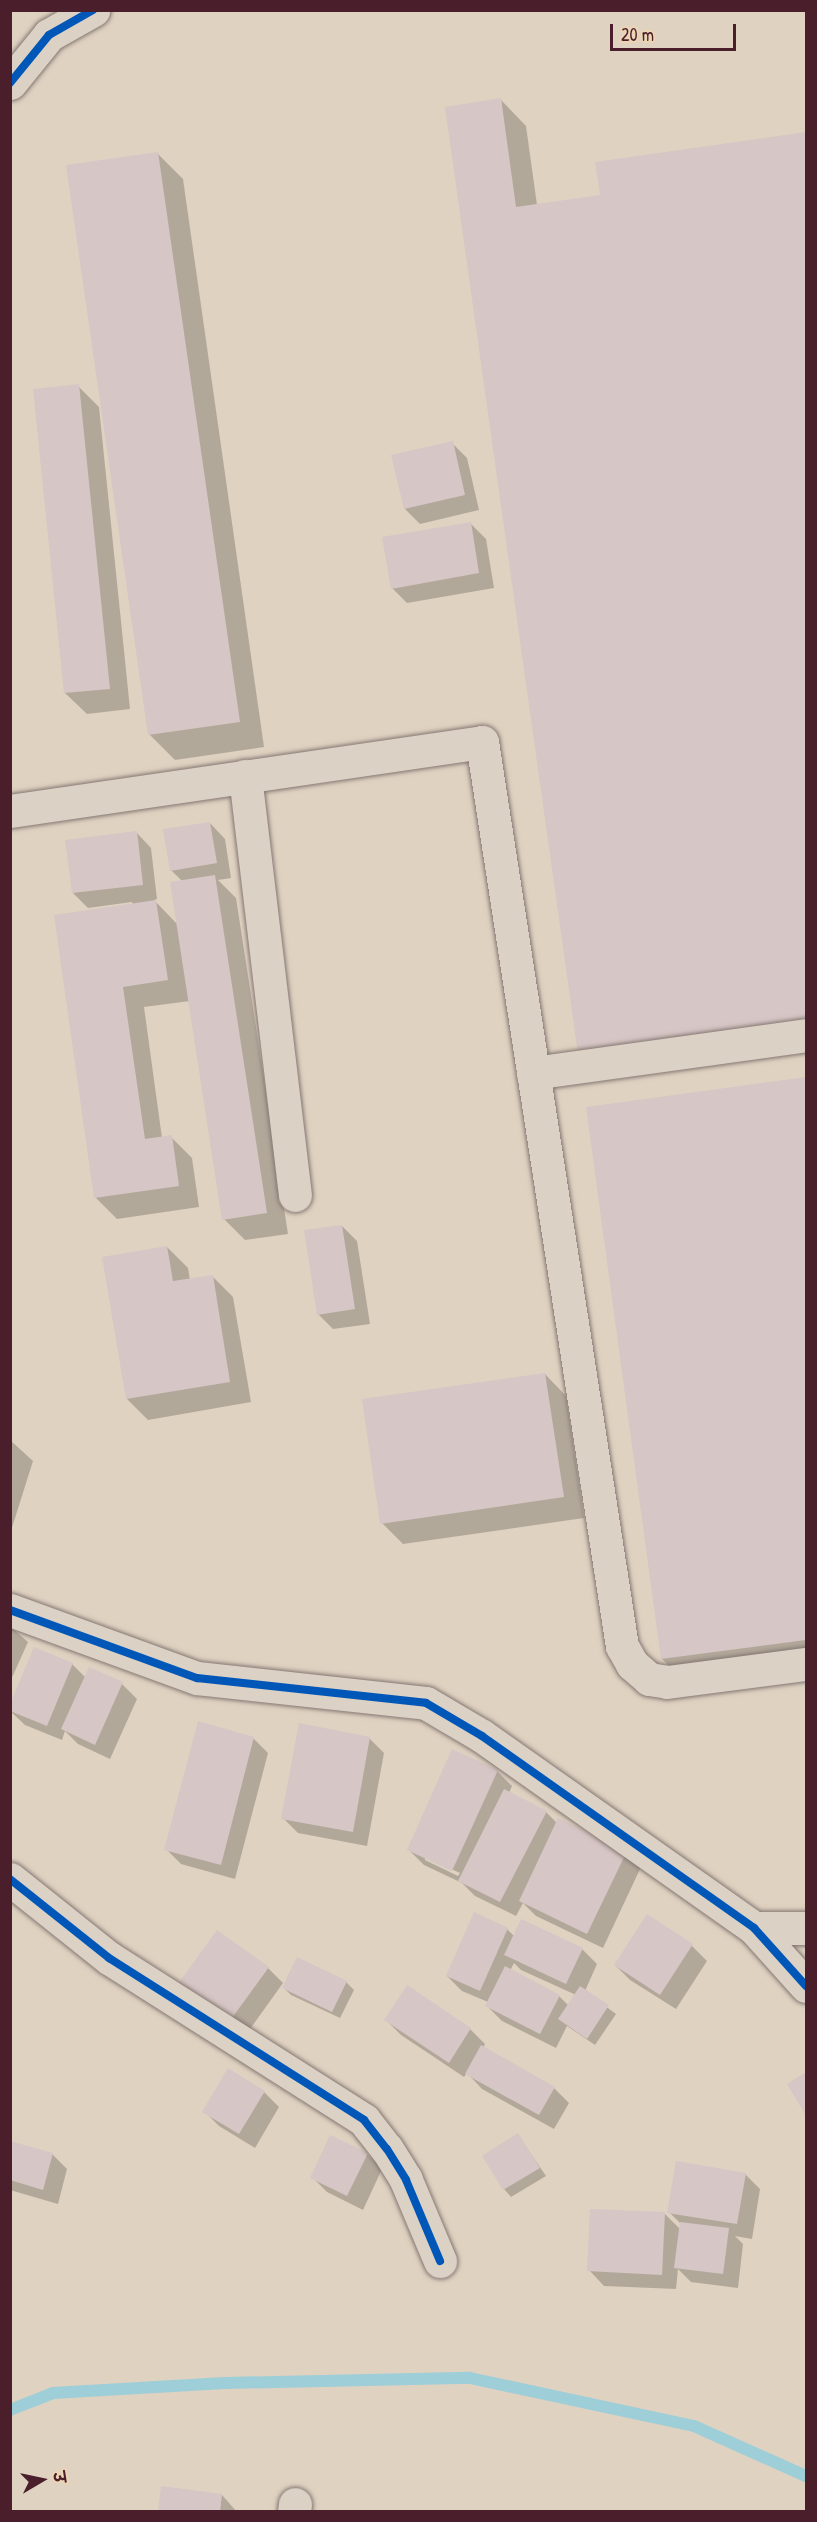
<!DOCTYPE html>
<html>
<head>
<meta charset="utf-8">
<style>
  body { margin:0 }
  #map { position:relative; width:817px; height:2522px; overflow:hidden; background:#dfd2c1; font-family:"Patrick Hand","Playpen Sans Deva",sans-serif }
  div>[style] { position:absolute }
  .shadow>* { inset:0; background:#0003 }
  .stream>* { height:12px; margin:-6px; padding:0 6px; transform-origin:6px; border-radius:6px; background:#9eced8 }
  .building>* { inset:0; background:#d6c6c5 }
  .roads { filter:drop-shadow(0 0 2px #857772) drop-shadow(0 0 2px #857772) }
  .minor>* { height:33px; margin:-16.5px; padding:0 16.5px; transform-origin:16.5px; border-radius:16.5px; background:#dbd1c5 }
  .cycleway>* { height:8px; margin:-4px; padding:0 4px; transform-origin:4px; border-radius:4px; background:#0057b8 }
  span { translate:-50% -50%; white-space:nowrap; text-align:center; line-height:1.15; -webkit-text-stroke:5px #ecd4b4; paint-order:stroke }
  .frame { position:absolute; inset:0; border:12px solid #4a1f2b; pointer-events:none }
  .north { position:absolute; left:12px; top:2450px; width:60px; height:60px; -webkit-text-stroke:4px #ecd4b4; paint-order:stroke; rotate:81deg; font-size:16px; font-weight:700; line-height:24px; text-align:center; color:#4a1f2b }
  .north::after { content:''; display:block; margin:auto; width:21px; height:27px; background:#4a1f2b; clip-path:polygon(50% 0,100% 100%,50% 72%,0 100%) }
  .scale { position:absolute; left:610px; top:24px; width:126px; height:27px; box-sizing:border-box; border:3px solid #4a1f2b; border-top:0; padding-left:8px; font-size:18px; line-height:21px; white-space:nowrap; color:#4a1f2b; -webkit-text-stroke:4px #ecd4b4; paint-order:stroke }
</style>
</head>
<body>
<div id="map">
  <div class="shadow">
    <i style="clip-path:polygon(501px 100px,526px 126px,537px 205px,602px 196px,597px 163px,806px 134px,806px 1050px,605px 1079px)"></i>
    <i style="clip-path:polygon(158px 154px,183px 179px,264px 747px,175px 760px,149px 734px)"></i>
    <i style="clip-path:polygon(78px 386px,99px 407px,130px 709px,87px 714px,65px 693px)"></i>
    <i style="clip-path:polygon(452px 443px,467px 458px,479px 510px,420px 524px,405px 509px)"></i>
    <i style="clip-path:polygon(471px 524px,486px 539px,494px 588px,407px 603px,392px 588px)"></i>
    <i style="clip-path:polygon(210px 823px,225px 839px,231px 878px,218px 880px,236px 898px,288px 1234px,245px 1240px,224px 1219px,190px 1001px,144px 1007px,162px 1138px,171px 1137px,192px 1158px,199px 1207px,117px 1219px,96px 1198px,56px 917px,133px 905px,132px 902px,88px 908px,73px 893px,136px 832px,151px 848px,157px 899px,154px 900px,178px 925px,183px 882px,171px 870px)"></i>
    <i style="clip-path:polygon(806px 1079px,806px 1668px,688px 1684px,662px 1659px,588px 1108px)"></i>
    <i style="clip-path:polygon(342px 1226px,357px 1241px,370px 1324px,333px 1329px,318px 1314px)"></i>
    <i style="clip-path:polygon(167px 1247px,188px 1268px,190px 1280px,212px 1276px,233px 1297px,251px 1402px,148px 1420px,127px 1399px)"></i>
    <i style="clip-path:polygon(545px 1374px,566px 1396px,584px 1518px,403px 1544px,382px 1523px)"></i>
    <i style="clip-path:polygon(10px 1440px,33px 1461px,10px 1534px)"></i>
    <i style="clip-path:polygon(10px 1626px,28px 1642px,10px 1682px)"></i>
    <i style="clip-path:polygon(72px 1664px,86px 1678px,122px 1684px,137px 1699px,110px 1759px,78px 1744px,65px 1731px,62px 1740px,25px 1725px,10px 1711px)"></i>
    <i style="clip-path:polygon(253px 1738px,268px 1753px,235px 1879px,181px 1864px,166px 1849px)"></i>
    <i style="clip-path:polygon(369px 1738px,384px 1753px,367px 1846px,298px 1833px,283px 1818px)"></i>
    <i style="clip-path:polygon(evenodd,497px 1771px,512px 1786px,509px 1793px,546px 1812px,557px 1823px,626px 1852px,641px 1867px,603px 1948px,536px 1916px,523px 1903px,516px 1916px,475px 1896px,462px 1883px,424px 1865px,409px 1850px,497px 1771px,425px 1857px,460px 1873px,458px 1876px,425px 1860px,425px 1857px)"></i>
    <i style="clip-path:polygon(647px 1916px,692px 1946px,707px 1961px,676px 2009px,630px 1980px,615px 1965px)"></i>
    <i style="clip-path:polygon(evenodd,522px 1921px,582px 1949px,597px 1964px,585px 1991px,616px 2014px,595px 2045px,567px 2026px,556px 2048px,502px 2021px,487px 2006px,488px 2002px,462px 1991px,447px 1976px,507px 1929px,515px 1937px,522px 1921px,514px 1963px,521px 1970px,576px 1995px,569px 2006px,559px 1996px,510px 1971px,514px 1963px)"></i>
    <i style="clip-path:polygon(268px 1968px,283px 1983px,245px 2036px,195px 1998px)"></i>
    <i style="clip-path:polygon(346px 1982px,354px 1990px,340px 2018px,291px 1995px,284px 1988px)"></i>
    <i style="clip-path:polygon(408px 1987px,470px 2029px,485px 2044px,483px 2048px,554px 2088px,569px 2103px,554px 2129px,482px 2089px,467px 2073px,464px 2077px,401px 2035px,386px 2020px)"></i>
    <i style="clip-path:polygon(806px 2074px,806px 2113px,789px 2085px)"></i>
    <i style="clip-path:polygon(264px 2092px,279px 2107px,255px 2148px,219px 2126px,204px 2111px)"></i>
    <i style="clip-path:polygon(518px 2135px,546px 2176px,511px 2197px,504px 2189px)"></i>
    <i style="clip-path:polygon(10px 2142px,52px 2154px,67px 2169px,58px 2204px,10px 2190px)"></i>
    <i style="clip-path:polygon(367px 2154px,382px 2169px,363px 2210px,327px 2192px,312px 2177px)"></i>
    <i style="clip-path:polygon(745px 2174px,760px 2189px,752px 2239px,735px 2236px,743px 2244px,738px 2288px,691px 2282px,678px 2269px,676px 2289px,604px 2286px,589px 2270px,665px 2214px,680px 2229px,681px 2224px,669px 2212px)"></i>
    <i style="clip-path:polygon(222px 2495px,237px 2512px,160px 2512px)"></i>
  </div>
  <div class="stream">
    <i style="left:10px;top:2410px;width:46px;rotate:-21.6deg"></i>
    <i style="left:53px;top:2393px;width:172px;rotate:-3.3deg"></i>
    <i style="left:225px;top:2383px;width:245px;rotate:-1.2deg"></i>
    <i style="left:470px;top:2378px;width:229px;rotate:12.1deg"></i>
    <i style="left:694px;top:2426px;width:123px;rotate:24.1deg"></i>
  </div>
  <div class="building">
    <i style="clip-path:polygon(501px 98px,516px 207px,600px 195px,595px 162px,806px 132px,806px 1022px,578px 1054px,445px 107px)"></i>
    <i style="clip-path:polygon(158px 152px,240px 722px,148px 735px,66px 165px)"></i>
    <i style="clip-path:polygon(79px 384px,110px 689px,64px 693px,33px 389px)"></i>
    <i style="clip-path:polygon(453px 441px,465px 495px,404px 509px,391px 455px)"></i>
    <i style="clip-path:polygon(471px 522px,479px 573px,391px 589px,382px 537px)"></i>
    <i style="clip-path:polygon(210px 822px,217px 863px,170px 871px,163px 829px)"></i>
    <i style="clip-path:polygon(137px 831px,143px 885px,72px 893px,65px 840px)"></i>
    <i style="clip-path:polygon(215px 875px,267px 1213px,222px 1220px,170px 882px)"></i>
    <i style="clip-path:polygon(156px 900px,168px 980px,123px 987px,145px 1139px,172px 1135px,179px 1186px,94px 1198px,54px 915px)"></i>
    <i style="clip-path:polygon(806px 1077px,806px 1640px,661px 1659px,586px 1107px)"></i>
    <i style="clip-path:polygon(342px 1225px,355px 1309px,317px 1315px,304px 1230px)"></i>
    <i style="clip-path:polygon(167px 1246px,173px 1281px,213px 1275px,230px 1382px,126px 1399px,102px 1257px)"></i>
    <i style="clip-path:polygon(545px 1373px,564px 1497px,380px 1524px,362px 1399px)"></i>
    <i style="clip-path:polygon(34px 1647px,73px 1663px,47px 1726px,10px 1711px,10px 1704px)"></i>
    <i style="clip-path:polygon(89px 1667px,123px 1682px,95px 1745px,61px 1729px)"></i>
    <i style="clip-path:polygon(198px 1721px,254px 1737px,221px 1865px,164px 1850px)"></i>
    <i style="clip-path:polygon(299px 1723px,370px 1737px,353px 1832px,281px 1819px)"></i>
    <i style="clip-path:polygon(452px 1749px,498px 1770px,452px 1871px,407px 1850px)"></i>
    <i style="clip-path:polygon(504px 1789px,547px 1811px,500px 1902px,458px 1881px)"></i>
    <i style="clip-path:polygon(558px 1818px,627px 1851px,587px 1934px,519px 1901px)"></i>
    <i style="clip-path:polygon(474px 1912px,508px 1928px,480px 1991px,446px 1976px)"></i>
    <i style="clip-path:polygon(647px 1914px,693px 1944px,660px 1995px,614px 1965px)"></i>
    <i style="clip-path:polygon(521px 1919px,583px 1948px,566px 1984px,504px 1955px)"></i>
    <i style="clip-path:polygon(217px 1930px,269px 1967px,229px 2022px,178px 1984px)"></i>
    <i style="clip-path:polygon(297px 1957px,347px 1981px,332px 2012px,282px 1988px)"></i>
    <i style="clip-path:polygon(505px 1966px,560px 1995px,540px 2034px,485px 2006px)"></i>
    <i style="clip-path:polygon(407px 1985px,471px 2028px,449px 2063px,384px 2020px)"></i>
    <i style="clip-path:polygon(580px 1986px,609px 2005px,587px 2039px,558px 2019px)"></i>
    <i style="clip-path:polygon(481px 2045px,555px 2087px,539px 2115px,465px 2074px)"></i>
    <i style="clip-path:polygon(228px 2068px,265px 2091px,239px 2134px,202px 2112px)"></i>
    <i style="clip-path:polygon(806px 2072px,806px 2116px,787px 2084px)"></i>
    <i style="clip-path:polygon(518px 2133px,540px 2168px,503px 2190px,482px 2156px)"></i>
    <i style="clip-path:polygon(330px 2135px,368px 2153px,347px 2196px,310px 2178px)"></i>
    <i style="clip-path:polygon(10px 2141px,53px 2153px,43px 2190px,10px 2180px)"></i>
    <i style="clip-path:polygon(676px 2161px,746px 2173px,737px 2224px,667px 2213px)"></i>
    <i style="clip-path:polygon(590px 2209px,665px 2212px,662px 2275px,587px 2271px)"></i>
    <i style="clip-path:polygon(680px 2222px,729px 2228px,723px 2274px,674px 2268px)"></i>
    <i style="clip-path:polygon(161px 2486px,222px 2494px,220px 2512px,158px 2512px)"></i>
  </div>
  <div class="roads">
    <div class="minor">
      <i style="left:10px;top:83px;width:62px;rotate:-50.9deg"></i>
      <i style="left:49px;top:35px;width:51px;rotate:-29.6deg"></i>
      <i style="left:245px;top:776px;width:422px;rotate:83.2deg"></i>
      <i style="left:10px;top:811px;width:477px;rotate:-8.3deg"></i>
      <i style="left:482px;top:742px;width:915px;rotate:81.2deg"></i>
      <i style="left:622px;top:1646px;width:21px;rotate:61deg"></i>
      <i style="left:632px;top:1664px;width:23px;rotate:41deg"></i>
      <i style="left:649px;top:1679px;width:18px;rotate:9deg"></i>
      <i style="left:667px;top:1682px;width:140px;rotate:-7.4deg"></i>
      <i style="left:533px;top:1073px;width:276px;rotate:-7.9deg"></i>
      <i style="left:10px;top:1610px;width:199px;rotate:20deg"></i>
      <i style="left:197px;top:1678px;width:230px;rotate:6.2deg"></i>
      <i style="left:426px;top:1703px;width:65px;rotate:30.5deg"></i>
      <i style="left:482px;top:1736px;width:333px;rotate:35.2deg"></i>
      <i style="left:754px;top:1928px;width:78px;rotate:48.1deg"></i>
      <i style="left:10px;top:1879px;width:127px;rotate:38.6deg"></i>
      <i style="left:109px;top:1958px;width:302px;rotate:32.4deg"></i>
      <i style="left:364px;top:2120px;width:37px;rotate:52deg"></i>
      <i style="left:387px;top:2149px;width:36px;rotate:58deg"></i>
      <i style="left:406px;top:2180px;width:88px;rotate:67.2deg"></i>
      <i style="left:754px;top:1928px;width:52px"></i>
      <i style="left:294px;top:2512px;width:8px;rotate:-83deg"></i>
    </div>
  </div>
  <div class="cycleway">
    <i style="left:10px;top:83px;width:62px;rotate:-50.9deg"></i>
    <i style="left:49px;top:35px;width:51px;rotate:-29.6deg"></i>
    <i style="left:10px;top:1610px;width:199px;rotate:20deg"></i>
    <i style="left:197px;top:1678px;width:230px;rotate:6.2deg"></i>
    <i style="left:426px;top:1703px;width:65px;rotate:30.5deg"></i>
    <i style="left:482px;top:1736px;width:333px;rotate:35.2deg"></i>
    <i style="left:754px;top:1928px;width:78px;rotate:48.1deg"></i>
    <i style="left:10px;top:1879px;width:127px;rotate:38.6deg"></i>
    <i style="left:109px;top:1958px;width:302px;rotate:32.4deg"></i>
    <i style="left:364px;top:2120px;width:37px;rotate:52deg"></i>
    <i style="left:387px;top:2149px;width:36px;rotate:58deg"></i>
    <i style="left:406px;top:2180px;width:88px;rotate:67.2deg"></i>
  </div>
  <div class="frame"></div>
  <div class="north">उ</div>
  <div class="scale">20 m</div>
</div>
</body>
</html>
